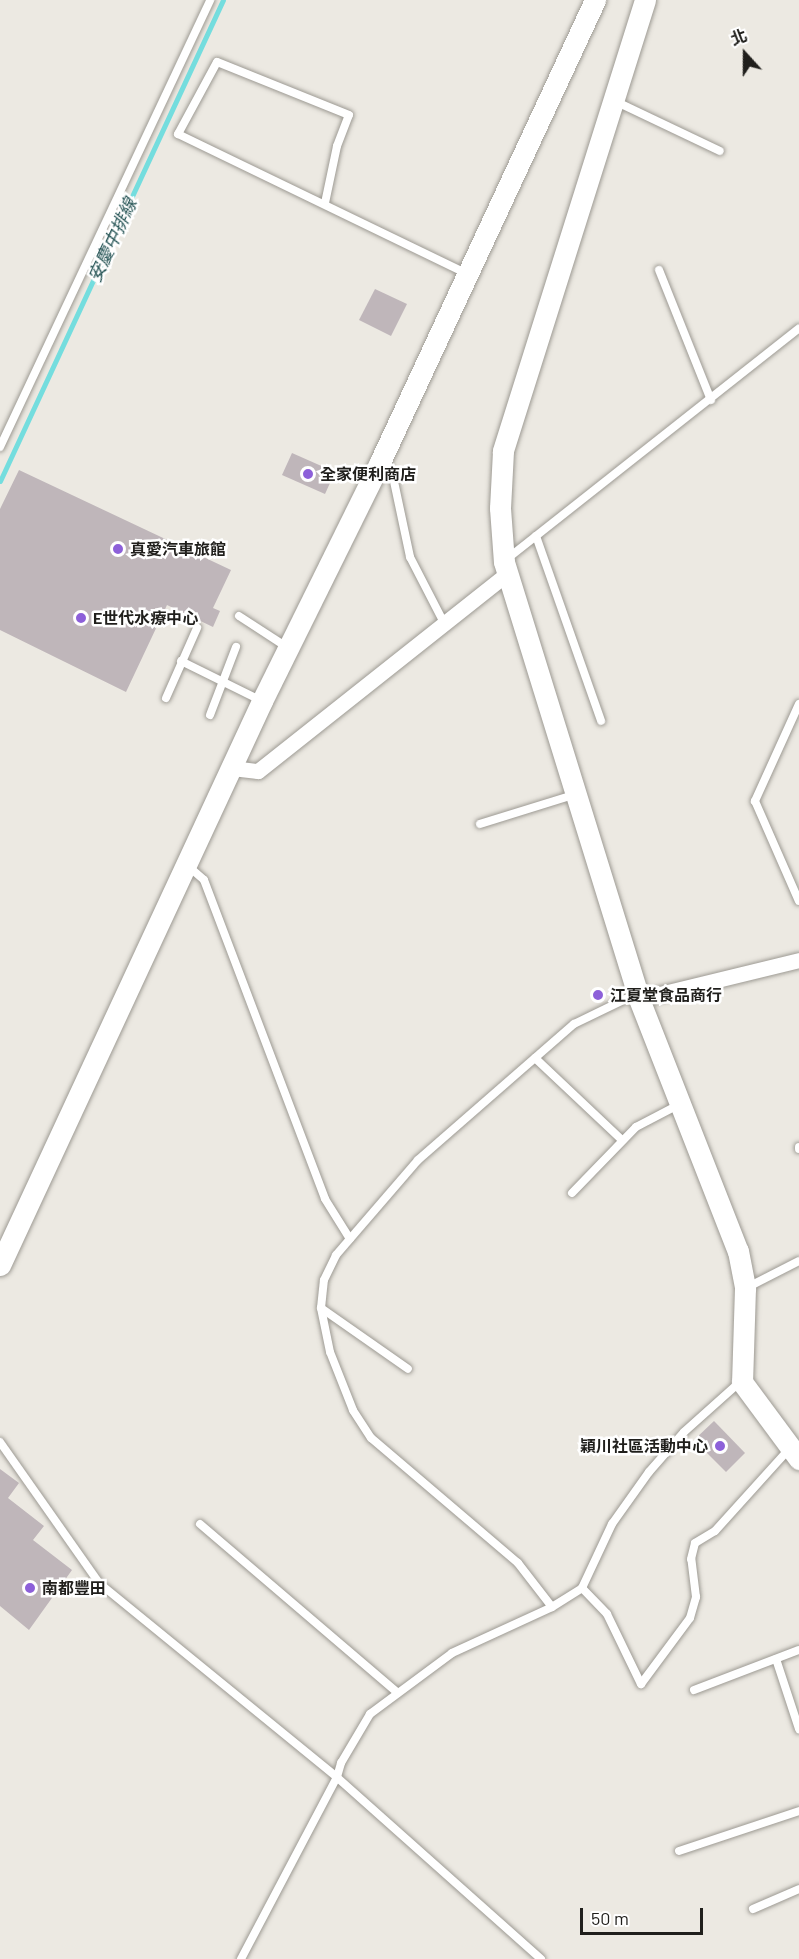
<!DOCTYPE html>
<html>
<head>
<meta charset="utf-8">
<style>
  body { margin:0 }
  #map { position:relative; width:799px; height:1959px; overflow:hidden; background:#ece9e2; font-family:Barlow,"Noto Sans TC",sans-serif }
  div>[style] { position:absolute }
  .stream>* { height:5px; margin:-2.5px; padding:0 2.5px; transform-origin:2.5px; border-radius:2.5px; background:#74ddde }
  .building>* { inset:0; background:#bfb6ba }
  .roads { filter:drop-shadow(0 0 2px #9d9a93) drop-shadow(0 0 2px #9d9a93) }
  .lane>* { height:8px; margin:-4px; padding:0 4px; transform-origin:4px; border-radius:4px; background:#fff }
  .street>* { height:15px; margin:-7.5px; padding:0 7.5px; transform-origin:7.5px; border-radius:7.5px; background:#fff }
  .secondary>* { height:21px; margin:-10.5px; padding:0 10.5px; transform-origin:10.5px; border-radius:10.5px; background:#fff }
  .dots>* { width:16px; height:16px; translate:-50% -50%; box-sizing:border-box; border:3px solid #fff; border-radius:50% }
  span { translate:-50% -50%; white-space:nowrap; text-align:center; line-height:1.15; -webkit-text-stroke:5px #fff; paint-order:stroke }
  .poi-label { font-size:16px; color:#201f1c; font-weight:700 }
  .left { translate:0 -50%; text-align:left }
  .right { translate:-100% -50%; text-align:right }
  .water-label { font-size:18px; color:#285657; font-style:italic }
  .north { position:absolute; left:715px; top:24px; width:60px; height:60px; -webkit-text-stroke:4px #fff; paint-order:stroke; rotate:339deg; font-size:16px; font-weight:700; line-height:24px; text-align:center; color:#201f1c }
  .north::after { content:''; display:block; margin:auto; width:21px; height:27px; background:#201f1c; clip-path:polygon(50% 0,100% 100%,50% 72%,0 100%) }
  .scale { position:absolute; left:580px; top:1908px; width:123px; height:27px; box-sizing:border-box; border:3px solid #201f1c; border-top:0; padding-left:8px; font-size:18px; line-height:21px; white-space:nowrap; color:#201f1c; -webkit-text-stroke:4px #fff; paint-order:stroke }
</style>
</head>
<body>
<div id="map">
  <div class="stream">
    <i style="left:0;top:481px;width:530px;rotate:-65.13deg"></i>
  </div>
  <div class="building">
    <i style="clip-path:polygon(375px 289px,407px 304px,391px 336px,359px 320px)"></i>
    <i style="clip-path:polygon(292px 453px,335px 472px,325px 494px,282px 475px)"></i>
    <i style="clip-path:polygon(19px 470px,231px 570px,213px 608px,220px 611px,213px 627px,167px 605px,126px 692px,0 630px,0 509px)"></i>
    <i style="clip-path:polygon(714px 1421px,745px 1453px,726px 1472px,694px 1440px)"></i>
    <i style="clip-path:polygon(0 1469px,19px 1483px,8px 1498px,44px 1526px,33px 1540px,72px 1570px,29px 1630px,0 1606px)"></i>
  </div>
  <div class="roads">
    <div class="lane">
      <i style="left:615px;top:101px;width:116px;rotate:25.5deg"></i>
      <i style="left:325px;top:203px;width:58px;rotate:-78.1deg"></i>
      <i style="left:337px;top:146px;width:33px;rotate:-69deg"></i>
      <i style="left:349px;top:115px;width:142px;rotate:-158.1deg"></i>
      <i style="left:217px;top:62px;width:82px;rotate:118.4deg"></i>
      <i style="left:178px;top:134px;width:319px;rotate:25.8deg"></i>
      <i style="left:659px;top:270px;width:140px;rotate:68.2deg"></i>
      <i style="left:0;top:447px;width:494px;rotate:-64.8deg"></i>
      <i style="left:381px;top:462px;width:15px;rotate:42deg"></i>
      <i style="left:392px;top:472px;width:87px;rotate:78deg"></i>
      <i style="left:410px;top:557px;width:74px;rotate:62.7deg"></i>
      <i style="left:536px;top:536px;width:196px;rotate:70.6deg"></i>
      <i style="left:507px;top:559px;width:372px;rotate:-38.3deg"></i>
      <i style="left:239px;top:616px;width:59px;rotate:33.1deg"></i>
      <i style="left:181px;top:661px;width:88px;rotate:26.3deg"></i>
      <i style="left:166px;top:698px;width:77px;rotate:-66.1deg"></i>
      <i style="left:799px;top:704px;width:107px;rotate:114.4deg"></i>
      <i style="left:755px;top:801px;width:109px;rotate:66.3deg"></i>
      <i style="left:210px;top:715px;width:73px;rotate:-69.1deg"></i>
      <i style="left:480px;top:824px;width:97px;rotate:-17.3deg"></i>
      <i style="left:188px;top:866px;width:21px;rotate:41deg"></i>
      <i style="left:204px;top:880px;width:341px;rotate:69.2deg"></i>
      <i style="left:325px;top:1199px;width:47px;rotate:58deg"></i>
      <i style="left:535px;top:1058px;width:120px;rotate:43.3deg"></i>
      <i style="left:799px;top:1147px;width:2px;rotate:90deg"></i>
      <i style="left:572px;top:1193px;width:92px;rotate:-45.9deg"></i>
      <i style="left:636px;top:1127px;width:47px;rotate:-27.6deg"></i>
      <i style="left:746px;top:1288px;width:59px;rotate:-27deg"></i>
      <i style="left:321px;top:1308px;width:106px;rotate:35deg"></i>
      <i style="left:0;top:1442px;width:172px;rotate:54.9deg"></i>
      <i style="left:99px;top:1583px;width:307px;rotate:39.2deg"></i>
      <i style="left:337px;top:1777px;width:206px;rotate:117.8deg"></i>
      <i style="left:200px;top:1524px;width:260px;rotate:40.5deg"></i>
      <i style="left:582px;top:1588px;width:36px;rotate:46deg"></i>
      <i style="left:607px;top:1614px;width:78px;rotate:64.1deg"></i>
      <i style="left:641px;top:1684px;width:82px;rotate:-53.4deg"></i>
      <i style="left:690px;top:1618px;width:22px;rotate:-74deg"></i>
      <i style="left:696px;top:1597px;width:38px;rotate:-97deg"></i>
      <i style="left:691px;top:1559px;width:16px;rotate:-76deg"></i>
      <i style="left:695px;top:1543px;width:23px;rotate:-31deg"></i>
      <i style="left:715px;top:1531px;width:110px;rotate:-47.9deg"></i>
      <i style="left:552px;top:1607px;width:36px;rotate:-32deg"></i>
      <i style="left:582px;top:1588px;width:71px;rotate:-64.9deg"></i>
      <i style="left:612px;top:1524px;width:64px;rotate:-54.6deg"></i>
      <i style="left:649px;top:1472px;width:53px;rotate:-48.8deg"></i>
      <i style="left:684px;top:1432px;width:75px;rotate:-41.8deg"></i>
      <i style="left:776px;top:1659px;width:74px;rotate:71.8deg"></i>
      <i style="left:694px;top:1690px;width:112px;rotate:-20.9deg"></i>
      <i style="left:679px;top:1851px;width:126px;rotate:-18.4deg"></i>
      <i style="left:753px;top:1909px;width:50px;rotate:-23.5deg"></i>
      <i style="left:541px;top:1959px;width:273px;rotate:-138.3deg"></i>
      <i style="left:337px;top:1777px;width:15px;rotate:-74deg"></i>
      <i style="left:341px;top:1763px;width:57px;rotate:-59.4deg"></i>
      <i style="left:370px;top:1714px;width:102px;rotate:-36.6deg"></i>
      <i style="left:452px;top:1653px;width:110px;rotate:-24.7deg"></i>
      <i style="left:552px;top:1607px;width:56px;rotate:-127.7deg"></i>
      <i style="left:518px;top:1563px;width:193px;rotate:-139.6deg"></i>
      <i style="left:371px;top:1438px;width:33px;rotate:-123deg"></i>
      <i style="left:353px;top:1410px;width:62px;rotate:-111.6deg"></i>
      <i style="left:330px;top:1352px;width:45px;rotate:-101.6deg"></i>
      <i style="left:321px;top:1308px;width:28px;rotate:-84deg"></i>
      <i style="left:324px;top:1280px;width:28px;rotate:-64deg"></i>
      <i style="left:336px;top:1255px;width:125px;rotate:-49.2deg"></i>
      <i style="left:418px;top:1160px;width:207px;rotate:-41.1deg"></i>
      <i style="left:574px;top:1024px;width:69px;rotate:-25.8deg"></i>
    </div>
    <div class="street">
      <i style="left:232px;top:768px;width:26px;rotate:7deg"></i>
      <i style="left:258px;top:771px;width:319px;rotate:-38.4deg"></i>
      <i style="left:639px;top:999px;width:165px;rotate:-13.7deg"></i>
    </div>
    <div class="secondary">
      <i style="left:645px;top:0;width:473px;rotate:107.5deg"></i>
      <i style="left:503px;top:451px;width:57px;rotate:93deg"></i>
      <i style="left:500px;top:508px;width:54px;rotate:85.8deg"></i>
      <i style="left:504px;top:562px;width:457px;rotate:72.8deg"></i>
      <i style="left:639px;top:999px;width:271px;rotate:68.6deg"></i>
      <i style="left:738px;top:1251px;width:38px;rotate:79deg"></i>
      <i style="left:745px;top:1288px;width:94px;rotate:91.8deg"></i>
      <i style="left:742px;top:1382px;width:96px;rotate:53.5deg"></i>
      <i style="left:0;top:1265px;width:622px;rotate:-65.08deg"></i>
      <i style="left:262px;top:701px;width:267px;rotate:-63.7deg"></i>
      <i style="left:380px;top:462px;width:510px;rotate:-65.04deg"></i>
    </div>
  </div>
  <div class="dots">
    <i style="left:308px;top:474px;background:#8d60d9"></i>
    <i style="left:118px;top:549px;background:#8d60d9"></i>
    <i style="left:81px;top:618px;background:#8d60d9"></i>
    <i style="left:598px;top:995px;background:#8d60d9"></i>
    <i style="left:720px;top:1446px;background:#8d60d9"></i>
    <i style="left:30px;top:1588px;background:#8d60d9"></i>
  </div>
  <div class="poi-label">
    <span class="left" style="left:320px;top:474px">全家便利商店</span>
    <span class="left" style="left:130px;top:549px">真愛汽車旅館</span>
    <span class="left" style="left:93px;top:618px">E世代水療中心</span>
    <span class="left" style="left:610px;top:995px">江夏堂食品商行</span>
    <span class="right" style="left:708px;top:1446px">穎川社區活動中心</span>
    <span class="left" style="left:42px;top:1588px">南都豐田</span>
  </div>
  <div class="water-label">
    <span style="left:112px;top:240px;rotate:-65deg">安慶中排線</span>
  </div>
  <div class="north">北</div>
  <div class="scale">50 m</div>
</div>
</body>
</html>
